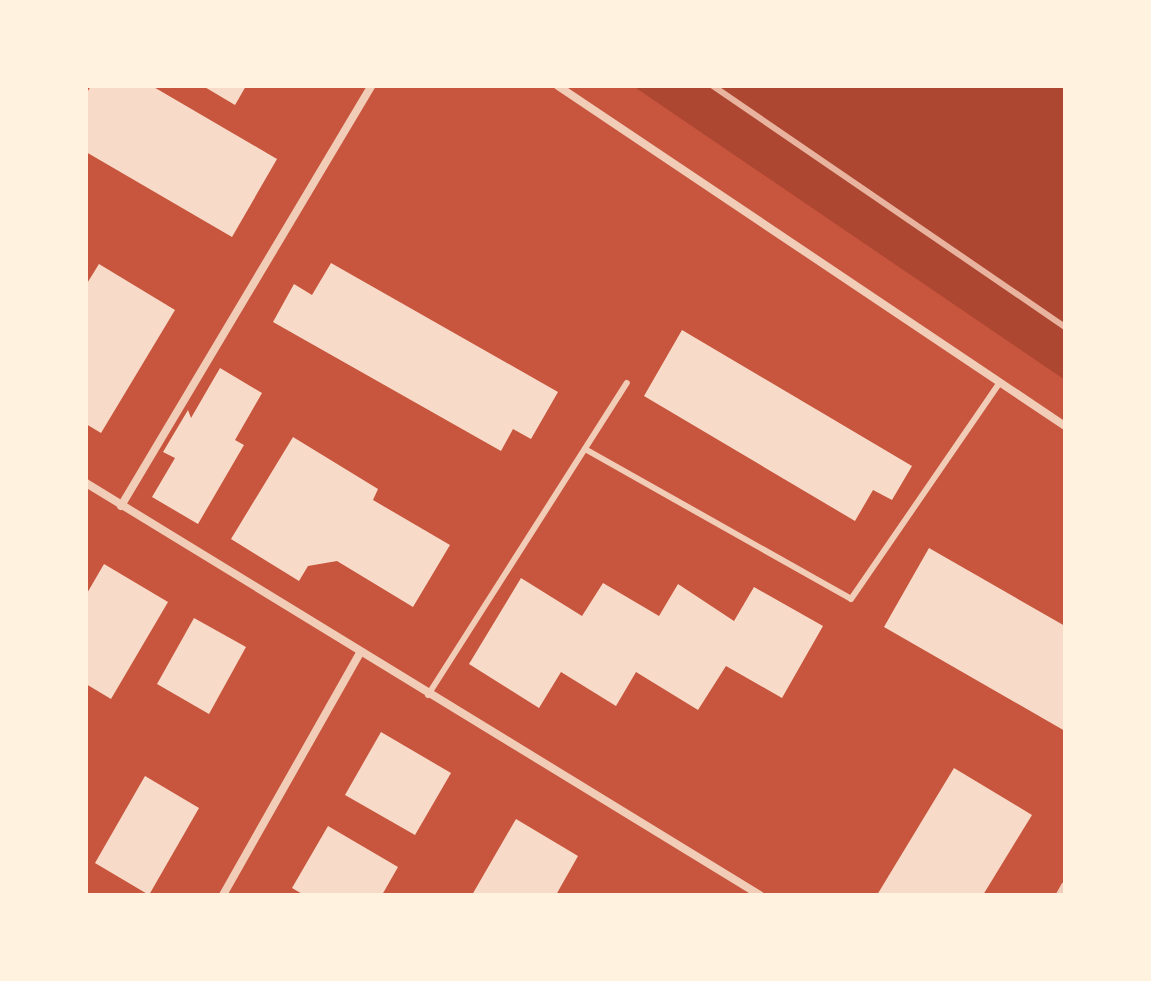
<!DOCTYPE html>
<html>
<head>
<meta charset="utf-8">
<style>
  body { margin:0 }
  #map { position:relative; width:1151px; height:981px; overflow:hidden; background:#c8553d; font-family:"Source Sans 3",sans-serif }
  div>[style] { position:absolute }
  .green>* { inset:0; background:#ae4732 }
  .building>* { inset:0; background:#f7dbc8 }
  .service>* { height:6px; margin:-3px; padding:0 3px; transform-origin:3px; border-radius:3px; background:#f1ccb7 }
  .minor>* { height:8px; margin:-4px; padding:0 4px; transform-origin:4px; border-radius:4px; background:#f1ccb7 }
  .rail>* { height:6px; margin:-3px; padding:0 3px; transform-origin:3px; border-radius:3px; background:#e9b49f }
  span { translate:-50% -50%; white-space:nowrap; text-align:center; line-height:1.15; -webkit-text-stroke:6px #fff3e0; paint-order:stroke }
  .frame { position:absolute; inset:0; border:88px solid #fff3e0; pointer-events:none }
</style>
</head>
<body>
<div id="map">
  <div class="green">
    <i style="clip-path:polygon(633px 86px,1065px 86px,1065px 380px)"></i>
  </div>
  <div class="building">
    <i style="clip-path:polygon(91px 86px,152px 86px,277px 159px,232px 237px,86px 152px,86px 94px)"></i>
    <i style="clip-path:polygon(203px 86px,246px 86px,235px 105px)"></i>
    <i style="clip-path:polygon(331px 263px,558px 392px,531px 439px,513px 429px,501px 451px,273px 322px,294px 284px,312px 295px)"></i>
    <i style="clip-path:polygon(99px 264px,175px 310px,101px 433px,86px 424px,86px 285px)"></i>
    <i style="clip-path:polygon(682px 330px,912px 466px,892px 500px,873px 490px,855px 521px,644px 396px)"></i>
    <i style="clip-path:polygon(220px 368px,262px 393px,235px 440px,244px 445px,198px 524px,152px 497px,175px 458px,163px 452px,188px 410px,191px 418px)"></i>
    <i style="clip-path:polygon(293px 437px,378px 489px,373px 500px,450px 545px,413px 607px,337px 561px,308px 566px,299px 581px,231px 539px)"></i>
    <i style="clip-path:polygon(929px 548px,1065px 626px,1065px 731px,884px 627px)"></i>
    <i style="clip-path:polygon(104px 564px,168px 602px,111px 699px,86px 684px,86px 595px)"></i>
    <i style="clip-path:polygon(521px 578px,582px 616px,603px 583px,659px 616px,678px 584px,734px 621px,754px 587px,823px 626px,782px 698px,726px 666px,698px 710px,636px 672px,616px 706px,561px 672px,539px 708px,469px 664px)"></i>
    <i style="clip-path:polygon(194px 618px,246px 647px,209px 714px,157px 684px)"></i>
    <i style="clip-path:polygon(381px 732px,451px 773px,415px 835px,345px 795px)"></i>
    <i style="clip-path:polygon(954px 768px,1032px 815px,983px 895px,877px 895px)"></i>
    <i style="clip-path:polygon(145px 776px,199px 808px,149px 895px,95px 863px)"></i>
    <i style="clip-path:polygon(516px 819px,578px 856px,556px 895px,472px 895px)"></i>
    <i style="clip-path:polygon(328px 826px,398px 867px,382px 895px,304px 895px,292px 888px)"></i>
  </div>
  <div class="service">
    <i style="left:585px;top:449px;width:305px;rotate:29.4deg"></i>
    <i style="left:851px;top:599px;width:263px;rotate:-55.5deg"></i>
    <i style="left:428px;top:695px;width:370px;rotate:-57.5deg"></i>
  </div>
  <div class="minor">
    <i style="left:558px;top:86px;width:610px;rotate:33.85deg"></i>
    <i style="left:86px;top:483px;width:790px;rotate:31.44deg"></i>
    <i style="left:121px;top:506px;width:489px;rotate:-59.2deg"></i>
    <i style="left:223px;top:895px;width:278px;rotate:-60.5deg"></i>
    <i style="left:1060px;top:895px;width:10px;rotate:-61deg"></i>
  </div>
  <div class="rail">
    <i style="left:713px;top:86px;width:427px;rotate:34.4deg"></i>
  </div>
  <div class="frame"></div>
</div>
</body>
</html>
